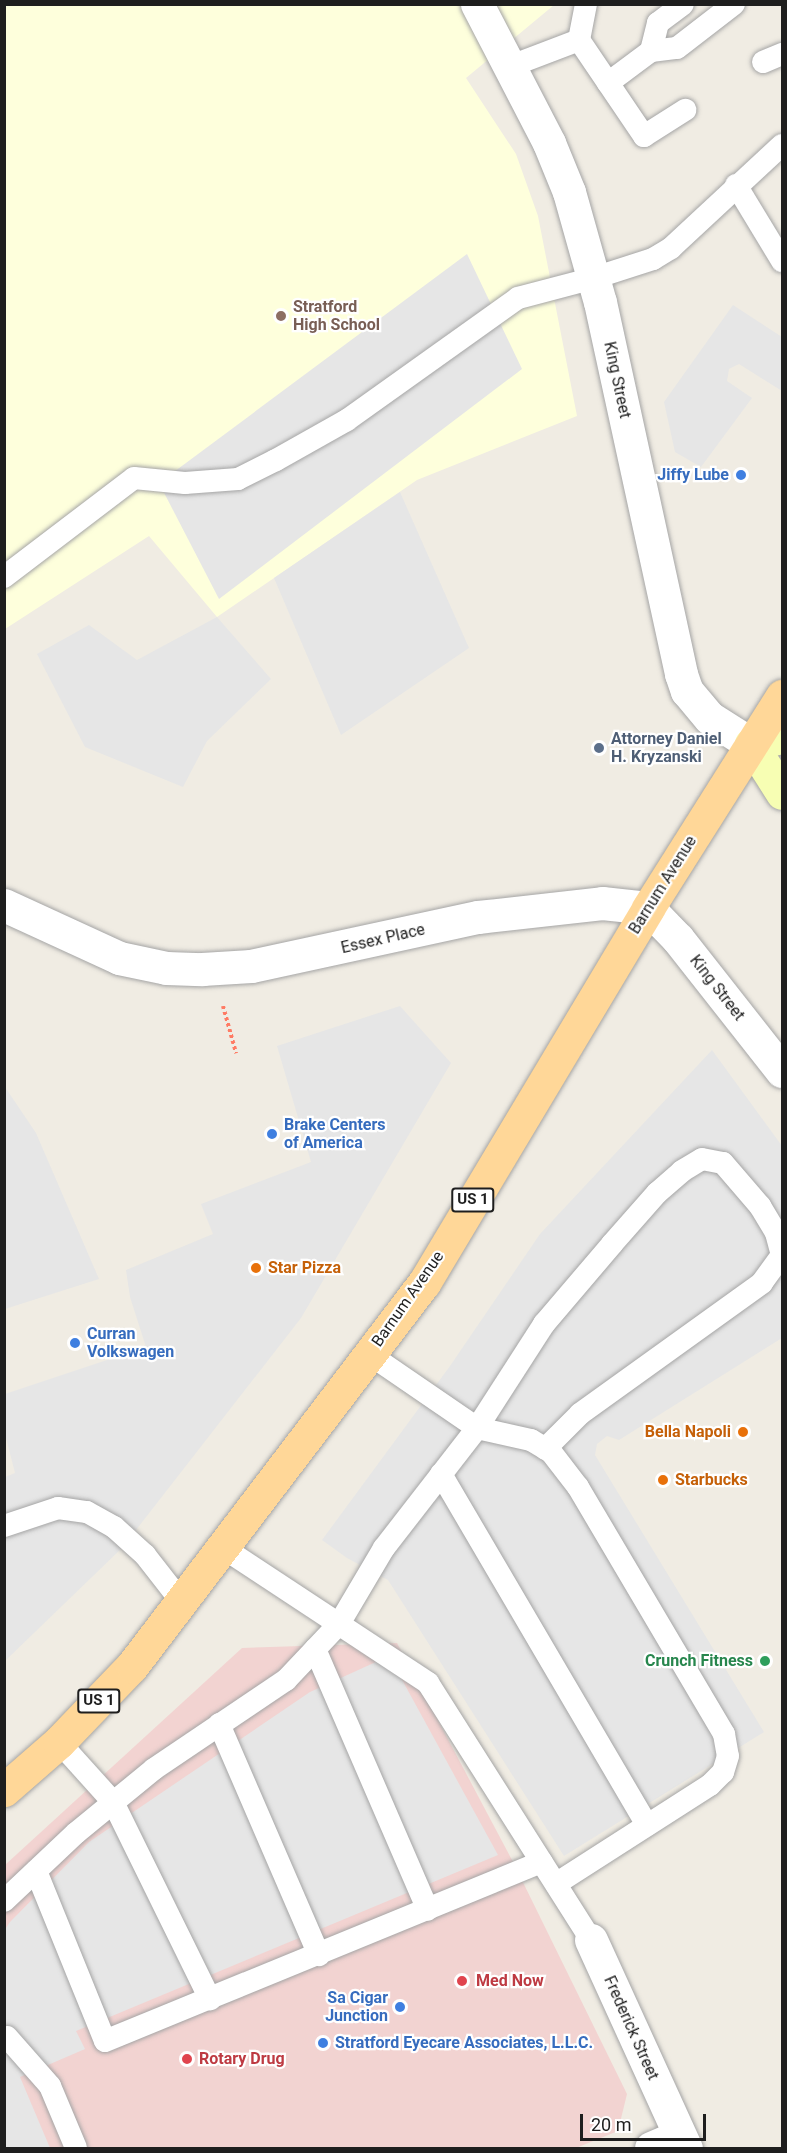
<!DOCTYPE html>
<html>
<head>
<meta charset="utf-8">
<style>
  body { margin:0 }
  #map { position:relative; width:787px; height:2153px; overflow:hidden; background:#f0ece3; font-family:Roboto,sans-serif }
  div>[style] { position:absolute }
  .commercial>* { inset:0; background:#f2d3d1 }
  .education>* { inset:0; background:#feffdc }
  .parking>* { inset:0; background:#e6e6e6 }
  .path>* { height:4px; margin-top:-2px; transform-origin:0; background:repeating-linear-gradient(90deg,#ff7b64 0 3px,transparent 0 6px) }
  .roads { filter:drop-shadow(0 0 2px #a5a5a5) drop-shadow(0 0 2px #a5a5a5) }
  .service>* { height:22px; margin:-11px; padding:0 11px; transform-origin:11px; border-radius:11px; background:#fff }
  .minor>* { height:33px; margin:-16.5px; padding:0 16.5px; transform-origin:16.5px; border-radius:16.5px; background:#fff }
  .secondary>* { height:33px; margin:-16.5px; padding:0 16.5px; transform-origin:16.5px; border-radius:16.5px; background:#f7feb3 }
  .primary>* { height:33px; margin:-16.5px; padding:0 16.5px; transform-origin:16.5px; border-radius:16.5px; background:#ffd798 }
  .dots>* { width:16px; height:16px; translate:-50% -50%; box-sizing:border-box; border:3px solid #fff; border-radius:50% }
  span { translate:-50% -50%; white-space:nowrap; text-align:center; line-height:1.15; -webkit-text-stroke:4.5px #fff; paint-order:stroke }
  .shield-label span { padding:2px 4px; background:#fff; border:2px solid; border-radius:4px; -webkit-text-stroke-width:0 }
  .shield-label { font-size:15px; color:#1e1e1e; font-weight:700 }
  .education-label { font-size:16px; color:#785e54; font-weight:700 }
  .left { translate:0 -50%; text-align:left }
  .street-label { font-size:16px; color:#1e1e1e }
  .shop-label { font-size:16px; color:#366cbe; font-weight:700 }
  .right { translate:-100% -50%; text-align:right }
  .service-label { font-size:16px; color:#4e5e75; font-weight:700 }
  .food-label { font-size:16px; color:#c56008; font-weight:700 }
  .leisure-label { font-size:16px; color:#27864d; font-weight:700 }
  .health-label { font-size:16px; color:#be3a42; font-weight:700 }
  .frame { position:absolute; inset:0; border:6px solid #1e1e1e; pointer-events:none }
  .scale { position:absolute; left:580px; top:2114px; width:126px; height:27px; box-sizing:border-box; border:3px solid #1e1e1e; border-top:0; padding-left:8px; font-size:18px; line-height:21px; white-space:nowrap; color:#1e1e1e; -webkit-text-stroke:4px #fff; paint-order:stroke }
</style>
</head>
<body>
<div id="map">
  <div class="commercial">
    <i style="clip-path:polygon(397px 1643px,513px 1862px,627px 2094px,618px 2131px,576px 2148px,5px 2148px,5px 1865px,242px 1648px)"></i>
  </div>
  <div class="education">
    <i style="clip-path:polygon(5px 5px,554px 5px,466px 78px,516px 154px,538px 216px,577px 416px,417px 480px,217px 617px,149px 536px,5px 629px)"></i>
  </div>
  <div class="parking">
    <i style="clip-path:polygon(467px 254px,522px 369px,219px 599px,159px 483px)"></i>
    <i style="clip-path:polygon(733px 305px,782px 337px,782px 391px,739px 364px,729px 369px,727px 381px,752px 398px,701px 467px,675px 452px,664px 402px)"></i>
    <i style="clip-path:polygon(400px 492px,469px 648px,341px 735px,274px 578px)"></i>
    <i style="clip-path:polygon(217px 617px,271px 679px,207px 741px,183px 787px,85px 747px,37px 654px,89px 625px,137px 660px)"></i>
    <i style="clip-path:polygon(400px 1006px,451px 1063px,301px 1318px,122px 1548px,5px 1661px,5px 1477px,15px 1473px,5px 1434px,5px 1394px,146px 1347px,130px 1297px,126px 1270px,213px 1234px,201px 1204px,311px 1162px,277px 1046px)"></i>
    <i style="clip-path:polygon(712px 1050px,782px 1146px,782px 1338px,619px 1440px,607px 1436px,597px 1444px,595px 1455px,764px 1732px,564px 1856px,388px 1580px,347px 1558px,322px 1540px,450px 1366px,540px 1234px)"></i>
    <i style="clip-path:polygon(5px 1087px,36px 1133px,99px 1279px,5px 1309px)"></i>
    <i style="clip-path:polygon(389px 1656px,498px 1855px,76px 2031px,85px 2049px,20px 2077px,50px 2148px,5px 2148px,4px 1931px,10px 1922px,89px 1842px,310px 1692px)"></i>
  </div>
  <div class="path">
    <i style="left:223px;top:1006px;width:49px;rotate:74.5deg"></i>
  </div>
  <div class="roads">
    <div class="service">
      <i style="left:586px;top:4px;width:37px;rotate:101deg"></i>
      <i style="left:579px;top:40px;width:116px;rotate:55.9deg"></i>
      <i style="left:644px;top:136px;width:49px;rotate:-32.4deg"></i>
      <i style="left:651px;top:51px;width:29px;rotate:-76deg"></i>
      <i style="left:658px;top:23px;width:31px;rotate:-37deg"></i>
      <i style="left:763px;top:62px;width:21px;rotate:-23deg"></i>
      <i style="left:511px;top:66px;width:73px;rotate:-20.9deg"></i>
      <i style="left:608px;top:83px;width:54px;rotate:-36.7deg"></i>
      <i style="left:651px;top:51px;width:26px;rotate:-7deg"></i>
      <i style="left:677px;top:48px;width:72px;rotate:-37.7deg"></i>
      <i style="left:736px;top:185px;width:89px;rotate:58.8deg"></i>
      <i style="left:4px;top:577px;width:163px;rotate:-37.3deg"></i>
      <i style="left:134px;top:478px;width:51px;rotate:5.6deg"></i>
      <i style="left:185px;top:483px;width:53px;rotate:-4.3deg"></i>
      <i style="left:238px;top:479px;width:42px;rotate:-26.6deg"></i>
      <i style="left:276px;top:460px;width:81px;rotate:-29.4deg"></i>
      <i style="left:347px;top:420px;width:210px;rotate:-35.5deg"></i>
      <i style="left:518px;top:298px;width:79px;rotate:-14.7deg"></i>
      <i style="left:594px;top:278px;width:62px;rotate:-17.9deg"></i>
      <i style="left:653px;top:259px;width:21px;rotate:-31deg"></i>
      <i style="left:671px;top:248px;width:151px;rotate:-42.9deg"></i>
      <i style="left:369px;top:1354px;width:131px;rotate:34.4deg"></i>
      <i style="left:477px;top:1428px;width:55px;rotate:12.5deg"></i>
      <i style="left:531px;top:1440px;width:23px;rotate:31deg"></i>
      <i style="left:551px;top:1452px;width:44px;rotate:52.4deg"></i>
      <i style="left:578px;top:1487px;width:287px;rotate:59.4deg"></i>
      <i style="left:724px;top:1734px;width:22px;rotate:80deg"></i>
      <i style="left:728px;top:1756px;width:17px;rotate:107deg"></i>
      <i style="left:723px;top:1772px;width:18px;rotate:135deg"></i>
      <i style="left:710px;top:1785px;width:183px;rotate:147.3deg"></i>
      <i style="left:441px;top:1474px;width:407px;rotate:59.6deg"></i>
      <i style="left:4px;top:1526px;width:57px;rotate:-18.4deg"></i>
      <i style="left:58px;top:1508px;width:29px;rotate:8deg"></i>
      <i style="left:87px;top:1512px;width:31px;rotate:29deg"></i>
      <i style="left:114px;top:1527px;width:42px;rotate:42.1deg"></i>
      <i style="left:145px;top:1555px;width:58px;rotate:52deg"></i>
      <i style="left:222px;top:1547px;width:247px;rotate:33.4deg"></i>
      <i style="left:428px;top:1683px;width:304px;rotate:57.6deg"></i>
      <i style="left:315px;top:1649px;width:284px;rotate:66.6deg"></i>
      <i style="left:219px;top:1724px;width:252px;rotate:66.6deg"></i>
      <i style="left:59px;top:1742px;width:81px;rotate:48deg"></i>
      <i style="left:113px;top:1802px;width:220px;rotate:63.8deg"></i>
      <i style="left:36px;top:1871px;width:183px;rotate:67.9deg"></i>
      <i style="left:105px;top:2041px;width:472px;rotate:-22.3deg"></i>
      <i style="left:4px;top:1901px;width:99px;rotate:-43.4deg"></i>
      <i style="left:76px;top:1833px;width:101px;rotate:-39.4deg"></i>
      <i style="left:154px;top:1769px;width:159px;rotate:-34deg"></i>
      <i style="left:286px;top:1680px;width:77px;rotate:-46.6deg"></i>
      <i style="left:339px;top:1624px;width:88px;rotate:-59.4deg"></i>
      <i style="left:384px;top:1548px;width:152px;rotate:-52.2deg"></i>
      <i style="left:477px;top:1428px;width:124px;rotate:-57.2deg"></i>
      <i style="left:544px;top:1324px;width:105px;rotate:-49.6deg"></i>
      <i style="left:612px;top:1244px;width:68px;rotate:-48.6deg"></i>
      <i style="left:657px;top:1193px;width:33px;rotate:-41deg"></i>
      <i style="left:682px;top:1171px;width:23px;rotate:-31deg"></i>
      <i style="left:702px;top:1159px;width:21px;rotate:11deg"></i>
      <i style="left:723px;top:1163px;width:57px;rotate:49.3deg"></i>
      <i style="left:760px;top:1206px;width:31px;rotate:59deg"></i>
      <i style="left:776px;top:1233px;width:23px;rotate:75deg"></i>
      <i style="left:782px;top:1255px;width:34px;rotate:126deg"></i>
      <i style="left:762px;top:1283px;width:224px;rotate:144.3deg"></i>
      <i style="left:580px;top:1414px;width:49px;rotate:135deg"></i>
      <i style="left:7px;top:2037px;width:65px;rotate:48.7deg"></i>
      <i style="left:50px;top:2086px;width:67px;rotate:67.2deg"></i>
    </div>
    <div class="minor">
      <i style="left:477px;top:4px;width:157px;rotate:62.6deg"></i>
      <i style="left:549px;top:143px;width:53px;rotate:67.8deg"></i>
      <i style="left:569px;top:192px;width:114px;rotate:74.3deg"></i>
      <i style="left:600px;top:302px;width:381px;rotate:77.7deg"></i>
      <i style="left:681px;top:674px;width:18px;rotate:71deg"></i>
      <i style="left:687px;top:691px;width:35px;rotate:50deg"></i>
      <i style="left:710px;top:718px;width:49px;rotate:32.4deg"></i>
      <i style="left:4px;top:905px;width:127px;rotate:24.7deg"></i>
      <i style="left:119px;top:958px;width:48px;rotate:12deg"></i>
      <i style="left:166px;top:968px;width:36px;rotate:2deg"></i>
      <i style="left:202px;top:969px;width:49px;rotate:-3.5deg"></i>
      <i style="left:251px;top:966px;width:232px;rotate:-12.2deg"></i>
      <i style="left:478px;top:917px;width:125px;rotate:-6.4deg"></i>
      <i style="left:602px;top:903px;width:46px;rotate:6.2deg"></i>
      <i style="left:648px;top:908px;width:43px;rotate:45.9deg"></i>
      <i style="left:678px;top:939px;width:168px;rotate:51.8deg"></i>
      <i style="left:591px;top:1940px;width:229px;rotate:65.5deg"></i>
      <i style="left:651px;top:2148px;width:30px;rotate:-23deg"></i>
    </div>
    <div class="secondary">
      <i style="left:782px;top:737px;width:32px;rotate:167deg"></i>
      <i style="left:751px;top:744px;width:58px;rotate:57.7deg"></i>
    </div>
    <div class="primary">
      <i style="left:4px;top:1790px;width:73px;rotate:-41.1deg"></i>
      <i style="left:59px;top:1742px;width:105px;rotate:-46.2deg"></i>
      <i style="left:132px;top:1666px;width:482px;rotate:-52.7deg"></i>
      <i style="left:424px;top:1283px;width:437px;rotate:-59.1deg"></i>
      <i style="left:648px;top:908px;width:251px;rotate:-57.7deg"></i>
    </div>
  </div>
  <div class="dots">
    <i style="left:281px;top:316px;background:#8d6e63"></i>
    <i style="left:741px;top:475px;background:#3f7fe0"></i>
    <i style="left:599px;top:748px;background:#5c6f8a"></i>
    <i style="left:272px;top:1134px;background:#3f7fe0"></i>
    <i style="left:256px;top:1268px;background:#e8710a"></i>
    <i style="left:75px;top:1343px;background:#3f7fe0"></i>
    <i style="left:743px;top:1432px;background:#e8710a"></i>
    <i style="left:663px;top:1480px;background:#e8710a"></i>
    <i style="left:765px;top:1661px;background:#2e9e5b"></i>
    <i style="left:462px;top:1981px;background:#e0444e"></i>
    <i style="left:400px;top:2007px;background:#3f7fe0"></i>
    <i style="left:323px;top:2043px;background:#3f7fe0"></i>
    <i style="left:187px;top:2059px;background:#e0444e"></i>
  </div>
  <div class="shield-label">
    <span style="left:473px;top:1200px">US 1</span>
    <span style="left:99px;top:1701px">US 1</span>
  </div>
  <div class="education-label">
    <span class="left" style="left:293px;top:316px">Stratford<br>High School</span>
  </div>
  <div class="street-label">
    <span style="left:617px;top:380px;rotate:78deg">King Street</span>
    <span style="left:663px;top:885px;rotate:-58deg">Barnum Avenue</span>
    <span style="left:383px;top:939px;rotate:-13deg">Essex Place</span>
    <span style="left:717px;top:988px;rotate:52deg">King Street</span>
    <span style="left:408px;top:1299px;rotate:-55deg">Barnum Avenue</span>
    <span style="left:631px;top:2028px;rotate:66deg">Frederick Street</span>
  </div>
  <div class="shop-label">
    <span class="right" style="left:729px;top:475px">Jiffy Lube</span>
    <span class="left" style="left:284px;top:1134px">Brake Centers<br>of America</span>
    <span class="left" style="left:87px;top:1343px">Curran<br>Volkswagen</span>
    <span class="right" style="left:388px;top:2007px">Sa Cigar<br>Junction</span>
    <span class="left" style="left:335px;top:2043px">Stratford Eyecare Associates, L.L.C.</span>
  </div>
  <div class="service-label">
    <span class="left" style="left:611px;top:748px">Attorney Daniel<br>H. Kryzanski</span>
  </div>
  <div class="food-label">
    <span class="left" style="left:268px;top:1268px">Star Pizza</span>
    <span class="right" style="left:731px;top:1432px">Bella Napoli</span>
    <span class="left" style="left:675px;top:1480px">Starbucks</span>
  </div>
  <div class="leisure-label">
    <span class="right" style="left:753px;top:1661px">Crunch Fitness</span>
  </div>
  <div class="health-label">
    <span class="left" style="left:476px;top:1981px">Med Now</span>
    <span class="left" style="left:199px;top:2059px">Rotary Drug</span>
  </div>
  <div class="frame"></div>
  <div class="scale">20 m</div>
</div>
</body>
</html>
